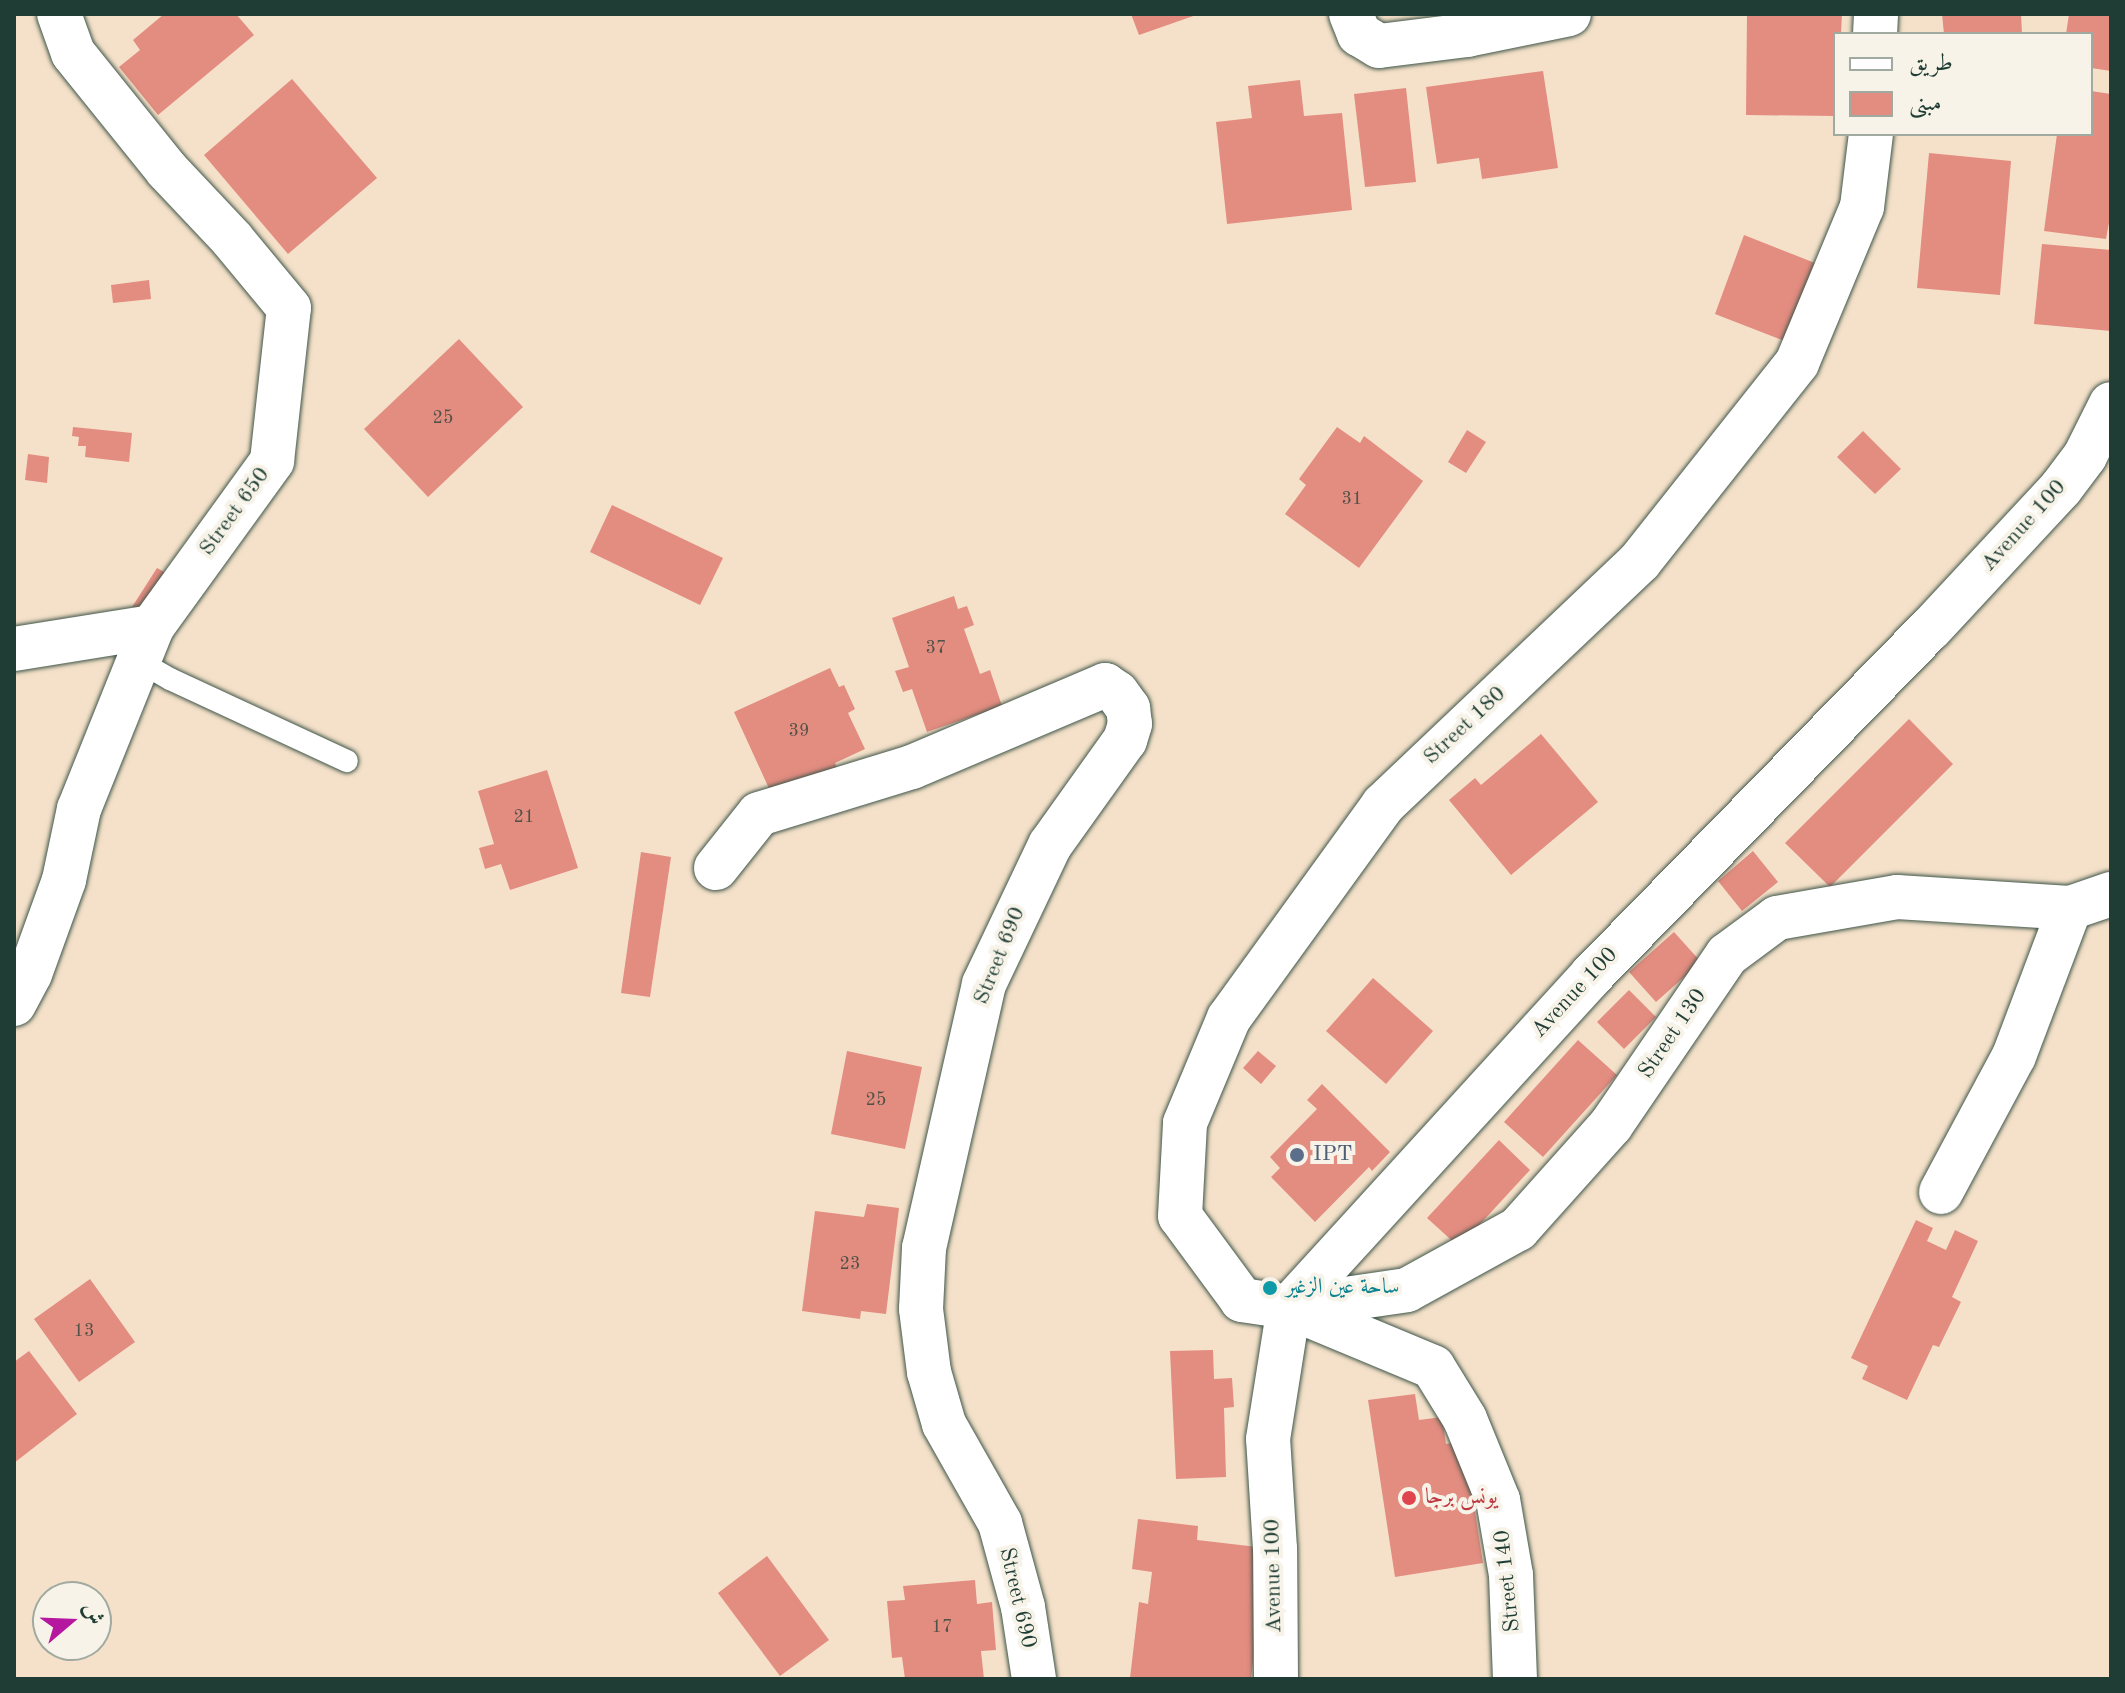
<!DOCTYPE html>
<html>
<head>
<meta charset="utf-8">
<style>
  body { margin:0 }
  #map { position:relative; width:2125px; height:1693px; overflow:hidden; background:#f5e1c9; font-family:"Old Standard TT",Amiri,serif }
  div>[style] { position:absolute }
  .building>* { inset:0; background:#e38c80 }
  .roads { filter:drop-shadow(0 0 2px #3f564a) drop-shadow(0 0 2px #3f564a) }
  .lane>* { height:22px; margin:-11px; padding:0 11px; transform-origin:11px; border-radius:11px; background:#fff }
  .street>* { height:44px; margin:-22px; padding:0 22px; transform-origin:22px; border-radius:22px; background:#fff }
  .secondary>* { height:44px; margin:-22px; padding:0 22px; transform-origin:22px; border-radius:22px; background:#fff }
  .dots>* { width:22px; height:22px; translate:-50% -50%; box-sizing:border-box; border:4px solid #f7f3e8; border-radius:50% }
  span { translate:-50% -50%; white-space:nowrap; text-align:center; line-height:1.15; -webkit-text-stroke:8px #f7f3e8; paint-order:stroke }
  .number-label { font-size:18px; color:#505147 }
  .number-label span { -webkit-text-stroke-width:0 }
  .street-label { font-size:22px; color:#1f3d34 }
  .service-label { font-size:22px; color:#4e5e75 }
  .left { translate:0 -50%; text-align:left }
  .culture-label { font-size:22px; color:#0d838f }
  .health-label { font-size:22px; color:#be3a42 }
  .frame { position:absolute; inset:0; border:16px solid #1f3d34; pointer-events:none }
  .legend { position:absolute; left:1833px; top:32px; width:260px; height:104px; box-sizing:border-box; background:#f7f3e8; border:2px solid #a1aaa0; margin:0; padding:10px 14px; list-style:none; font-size:24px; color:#1f3d34 }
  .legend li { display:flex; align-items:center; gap:16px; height:40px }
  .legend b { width:40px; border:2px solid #a1aaa0 }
  .north { position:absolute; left:32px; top:1581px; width:80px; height:80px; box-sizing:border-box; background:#f7f3e8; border:2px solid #a1aaa0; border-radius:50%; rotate:71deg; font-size:22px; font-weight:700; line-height:32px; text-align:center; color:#1f3d34 }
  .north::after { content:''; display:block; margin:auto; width:28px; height:36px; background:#b5179e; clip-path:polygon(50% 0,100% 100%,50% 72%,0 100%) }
</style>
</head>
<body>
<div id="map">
  <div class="building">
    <i style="clip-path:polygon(164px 14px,236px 14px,254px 35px,158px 115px,119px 67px,140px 50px,133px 40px)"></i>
    <i style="clip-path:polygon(1131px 14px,1199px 14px,1139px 35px)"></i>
    <i style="clip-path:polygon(1747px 14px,1842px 14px,1841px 34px,1835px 34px,1835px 116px,1746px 115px)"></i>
    <i style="clip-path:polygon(1942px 14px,2021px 14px,2022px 34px,1944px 34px)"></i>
    <i style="clip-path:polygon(2069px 14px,2111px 14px,2111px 71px,2091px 68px,2091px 34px,2066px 34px)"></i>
    <i style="clip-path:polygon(1543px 71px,1558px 168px,1482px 179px,1479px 158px,1437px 164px,1426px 87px)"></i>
    <i style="clip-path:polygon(292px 79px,377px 178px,288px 254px,204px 155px)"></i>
    <i style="clip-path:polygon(1300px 80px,1304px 116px,1342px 113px,1352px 210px,1227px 224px,1216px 122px,1252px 118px,1248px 86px)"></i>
    <i style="clip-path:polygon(1406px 88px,1416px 182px,1365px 187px,1354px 94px)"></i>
    <i style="clip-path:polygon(2091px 91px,2111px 94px,2111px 212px,2106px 239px,2044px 231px,2057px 134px,2091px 134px)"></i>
    <i style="clip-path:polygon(1929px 153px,2011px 161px,2000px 295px,1917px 288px)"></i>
    <i style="clip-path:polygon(1744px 235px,1820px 265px,1790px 343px,1715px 314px)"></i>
    <i style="clip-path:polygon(2042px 244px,2111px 250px,2111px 331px,2034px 324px)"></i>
    <i style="clip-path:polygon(149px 280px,151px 299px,113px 303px,111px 285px)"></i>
    <i style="clip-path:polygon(459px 339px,523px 407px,428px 497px,364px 429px)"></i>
    <i style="clip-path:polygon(73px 427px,132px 433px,129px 462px,85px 457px,86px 446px,78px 446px,79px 437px,72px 436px)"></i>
    <i style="clip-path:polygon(1337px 427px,1360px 443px,1364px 436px,1423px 481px,1359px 568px,1285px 514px,1306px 485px,1299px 479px)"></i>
    <i style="clip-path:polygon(1467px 430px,1486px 442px,1466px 473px,1448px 462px)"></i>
    <i style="clip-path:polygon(1863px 431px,1901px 469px,1875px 494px,1837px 457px)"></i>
    <i style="clip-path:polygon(28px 454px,49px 457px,47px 483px,25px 480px)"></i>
    <i style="clip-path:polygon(612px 505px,723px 558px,700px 605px,590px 552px)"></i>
    <i style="clip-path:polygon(157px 568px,166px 573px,142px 613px,132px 607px)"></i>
    <i style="clip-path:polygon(954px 596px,958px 609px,967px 606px,974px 625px,964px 629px,980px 674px,990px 670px,1002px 706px,927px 732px,912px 689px,903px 692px,895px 671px,909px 667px,892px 618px)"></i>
    <i style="clip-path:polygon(830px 668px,839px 687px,844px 685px,855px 709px,848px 713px,865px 749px,835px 763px,839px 772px,772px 795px,734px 712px)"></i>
    <i style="clip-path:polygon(1909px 719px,1953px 764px,1830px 887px,1785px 843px)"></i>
    <i style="clip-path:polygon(1541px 734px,1598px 802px,1511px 875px,1449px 800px,1475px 778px,1481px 785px)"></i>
    <i style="clip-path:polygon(547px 770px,578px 868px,510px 890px,501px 864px,485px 869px,479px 848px,494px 844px,478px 791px)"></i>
    <i style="clip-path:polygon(1753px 851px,1778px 882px,1742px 911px,1718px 881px)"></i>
    <i style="clip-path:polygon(641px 852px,671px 857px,650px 997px,621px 993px)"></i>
    <i style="clip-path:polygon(1674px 932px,1701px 962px,1656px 1002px,1629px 972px)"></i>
    <i style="clip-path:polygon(1373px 978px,1433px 1031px,1386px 1084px,1326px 1031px)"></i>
    <i style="clip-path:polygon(1629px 990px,1656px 1017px,1624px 1049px,1597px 1022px)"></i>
    <i style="clip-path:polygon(1578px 1040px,1617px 1075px,1543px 1157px,1504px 1122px)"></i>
    <i style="clip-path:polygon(847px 1051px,922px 1067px,905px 1149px,831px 1134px)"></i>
    <i style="clip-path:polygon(1258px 1051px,1276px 1066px,1261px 1084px,1243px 1068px)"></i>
    <i style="clip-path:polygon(1322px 1084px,1390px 1152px,1372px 1171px,1369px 1167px,1315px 1222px,1271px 1177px,1280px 1168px,1270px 1157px,1317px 1109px,1307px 1100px)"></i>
    <i style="clip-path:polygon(1499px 1140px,1530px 1170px,1459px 1247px,1427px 1218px)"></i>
    <i style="clip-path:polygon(867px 1204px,899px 1208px,886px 1314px,861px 1311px,860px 1319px,802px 1311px,815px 1211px,864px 1217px)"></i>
    <i style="clip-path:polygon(1916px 1220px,1933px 1228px,1927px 1241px,1946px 1250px,1955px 1230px,1978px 1241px,1952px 1297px,1961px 1302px,1939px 1347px,1933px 1345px,1907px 1400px,1862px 1379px,1868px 1366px,1851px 1358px)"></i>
    <i style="clip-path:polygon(90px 1279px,135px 1342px,79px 1382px,34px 1319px)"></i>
    <i style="clip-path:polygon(1213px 1350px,1214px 1379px,1232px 1378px,1234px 1407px,1224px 1408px,1226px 1477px,1176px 1479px,1170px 1351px)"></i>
    <i style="clip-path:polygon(29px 1351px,77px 1414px,14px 1463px,14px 1362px)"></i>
    <i style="clip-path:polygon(1415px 1394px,1419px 1420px,1442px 1417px,1446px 1444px,1464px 1441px,1483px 1563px,1395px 1577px,1368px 1400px)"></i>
    <i style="clip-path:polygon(1138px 1519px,1198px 1526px,1197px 1540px,1266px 1548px,1251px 1679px,1130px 1678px,1139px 1602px,1148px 1604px,1152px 1572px,1132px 1569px)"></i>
    <i style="clip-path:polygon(767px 1556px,829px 1640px,780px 1676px,718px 1593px)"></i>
    <i style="clip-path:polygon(975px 1580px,977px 1604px,992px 1602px,996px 1650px,981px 1651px,984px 1679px,905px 1679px,902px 1657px,892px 1658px,887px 1601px,905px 1600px,903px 1586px)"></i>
  </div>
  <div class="roads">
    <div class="lane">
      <i style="left:137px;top:660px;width:38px;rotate:30deg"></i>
      <i style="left:170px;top:679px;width:195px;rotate:24.9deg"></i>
    </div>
    <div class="street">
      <i style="left:1351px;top:14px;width:22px;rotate:68deg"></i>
      <i style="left:1359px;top:34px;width:23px;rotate:31deg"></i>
      <i style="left:1379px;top:46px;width:89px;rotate:-7.1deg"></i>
      <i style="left:1467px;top:35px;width:104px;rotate:-11.6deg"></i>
      <i style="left:1875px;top:34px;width:20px;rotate:-87deg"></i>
      <i style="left:14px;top:649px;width:140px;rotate:-9.1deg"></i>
      <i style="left:716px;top:868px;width:69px;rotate:-51.5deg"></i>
      <i style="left:759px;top:814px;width:160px;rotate:-17.1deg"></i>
      <i style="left:912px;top:767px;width:210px;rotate:-23deg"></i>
      <i style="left:1105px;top:685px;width:14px;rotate:34deg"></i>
      <i style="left:1117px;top:693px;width:19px;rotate:54deg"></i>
      <i style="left:1128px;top:708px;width:16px;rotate:83deg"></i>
      <i style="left:1130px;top:724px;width:17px;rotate:107deg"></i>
      <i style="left:1125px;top:740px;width:129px;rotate:125.5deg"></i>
      <i style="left:1050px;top:845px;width:154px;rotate:115.4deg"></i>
      <i style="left:984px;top:984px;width:271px;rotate:102.8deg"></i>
      <i style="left:924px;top:1248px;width:61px;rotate:92.8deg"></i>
      <i style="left:921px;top:1309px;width:64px;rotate:82.8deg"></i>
      <i style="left:929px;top:1372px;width:54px;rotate:73.9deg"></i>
      <i style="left:944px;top:1424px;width:114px;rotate:60.5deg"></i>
      <i style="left:1000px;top:1523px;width:87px;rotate:74.7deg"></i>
      <i style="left:1023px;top:1607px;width:73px;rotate:81.3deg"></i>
      <i style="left:14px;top:1004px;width:34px;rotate:-62deg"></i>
      <i style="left:30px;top:974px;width:100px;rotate:-70.1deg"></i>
      <i style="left:64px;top:880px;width:73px;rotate:-78.1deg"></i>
      <i style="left:79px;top:809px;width:196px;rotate:-68.1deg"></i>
      <i style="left:152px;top:627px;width:205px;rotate:-54.1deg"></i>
      <i style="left:272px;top:461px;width:154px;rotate:-83.7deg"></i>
      <i style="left:289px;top:308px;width:89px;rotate:-129.6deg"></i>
      <i style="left:232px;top:239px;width:95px;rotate:-133.3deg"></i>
      <i style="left:167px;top:170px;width:150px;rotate:-128.8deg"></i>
      <i style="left:73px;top:53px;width:41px;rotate:-109.7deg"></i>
      <i style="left:1941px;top:1192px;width:154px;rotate:-61.8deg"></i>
      <i style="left:2014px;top:1056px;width:158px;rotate:-69.3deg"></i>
      <i style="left:1291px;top:1307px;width:117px;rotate:-8.3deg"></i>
      <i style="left:1407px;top:1290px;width:127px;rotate:-28.8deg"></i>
      <i style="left:1518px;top:1229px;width:140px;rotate:-48.2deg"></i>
      <i style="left:1611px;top:1125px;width:206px;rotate:-55.7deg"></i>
      <i style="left:1727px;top:955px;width:62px;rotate:-36.5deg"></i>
      <i style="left:1777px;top:918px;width:122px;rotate:-9.9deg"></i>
      <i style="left:1897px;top:897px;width:173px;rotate:3.6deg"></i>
      <i style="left:2070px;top:908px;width:43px;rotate:-18.9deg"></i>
      <i style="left:1515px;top:1679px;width:104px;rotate:-92.2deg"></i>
      <i style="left:1511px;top:1575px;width:76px;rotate:-99.8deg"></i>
      <i style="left:1498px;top:1500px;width:87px;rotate:-112.2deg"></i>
      <i style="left:1465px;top:1419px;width:61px;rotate:-121.6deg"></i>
      <i style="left:1433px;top:1367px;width:156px;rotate:-157.4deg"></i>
      <i style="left:1289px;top:1307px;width:48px;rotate:-171.5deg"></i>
      <i style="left:1242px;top:1300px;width:104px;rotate:-126.4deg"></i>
      <i style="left:1180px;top:1216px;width:93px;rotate:-86.9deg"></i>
      <i style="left:1185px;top:1123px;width:114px;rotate:-67.3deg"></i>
      <i style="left:1229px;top:1018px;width:263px;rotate:-54.1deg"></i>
      <i style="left:1383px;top:805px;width:354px;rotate:-43.5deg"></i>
      <i style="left:1640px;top:561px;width:253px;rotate:-51.6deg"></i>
      <i style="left:1797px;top:363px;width:169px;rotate:-67.4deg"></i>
      <i style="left:1862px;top:207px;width:74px;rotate:-83deg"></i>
    </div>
    <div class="secondary">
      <i style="left:1276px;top:1679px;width:130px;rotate:-90.4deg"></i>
      <i style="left:1275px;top:1549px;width:110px;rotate:-93.6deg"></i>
      <i style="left:1268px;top:1439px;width:134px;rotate:-81deg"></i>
      <i style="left:1289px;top:1307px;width:449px;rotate:-47.6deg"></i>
      <i style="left:1592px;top:975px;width:484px;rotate:-45.7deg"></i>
      <i style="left:1930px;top:629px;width:192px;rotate:-47.1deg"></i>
      <i style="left:2061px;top:488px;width:40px;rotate:-53deg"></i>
      <i style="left:2085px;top:456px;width:58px;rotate:-63.4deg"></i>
    </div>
  </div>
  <div class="dots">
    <i style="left:1297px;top:1155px;background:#5c6f8a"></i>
    <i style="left:1270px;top:1288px;background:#0f9aa8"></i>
    <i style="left:1409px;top:1498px;background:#e0444e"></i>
  </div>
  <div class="number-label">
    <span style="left:443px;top:418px">25</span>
    <span style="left:1352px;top:499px">31</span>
    <span style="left:936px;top:648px">37</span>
    <span style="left:799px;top:731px">39</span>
    <span style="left:524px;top:817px">21</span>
    <span style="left:876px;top:1100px">25</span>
    <span style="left:850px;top:1264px">23</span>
    <span style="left:84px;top:1331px">13</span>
    <span style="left:942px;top:1627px">17</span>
  </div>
  <div class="street-label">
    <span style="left:235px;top:512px;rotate:-54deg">Street 650</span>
    <span style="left:2024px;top:526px;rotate:-48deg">Avenue 100</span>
    <span style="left:1465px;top:726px;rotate:-43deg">Street 180</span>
    <span style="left:1000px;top:956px;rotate:-68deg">Street 690</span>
    <span style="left:1575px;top:993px;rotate:-47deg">Avenue 100</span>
    <span style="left:1673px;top:1034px;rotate:-56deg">Street 130</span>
    <span style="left:1274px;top:1576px;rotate:-91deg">Avenue 100</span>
    <span style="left:1508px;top:1581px;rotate:-96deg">Street 140</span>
    <span style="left:1017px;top:1598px;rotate:77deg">Street 690</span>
  </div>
  <div class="service-label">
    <span class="left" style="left:1313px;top:1155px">IPT</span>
  </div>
  <div class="culture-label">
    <span class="left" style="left:1286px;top:1288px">ساحة عين الزغير</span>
  </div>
  <div class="health-label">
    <span class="left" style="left:1425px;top:1498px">يونس برجا</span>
  </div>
  <div class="frame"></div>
  <ul class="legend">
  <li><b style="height:10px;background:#fff"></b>طريق</li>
  <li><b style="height:22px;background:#e38c80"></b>مبنى</li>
  </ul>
  <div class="north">ش</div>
</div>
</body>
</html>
